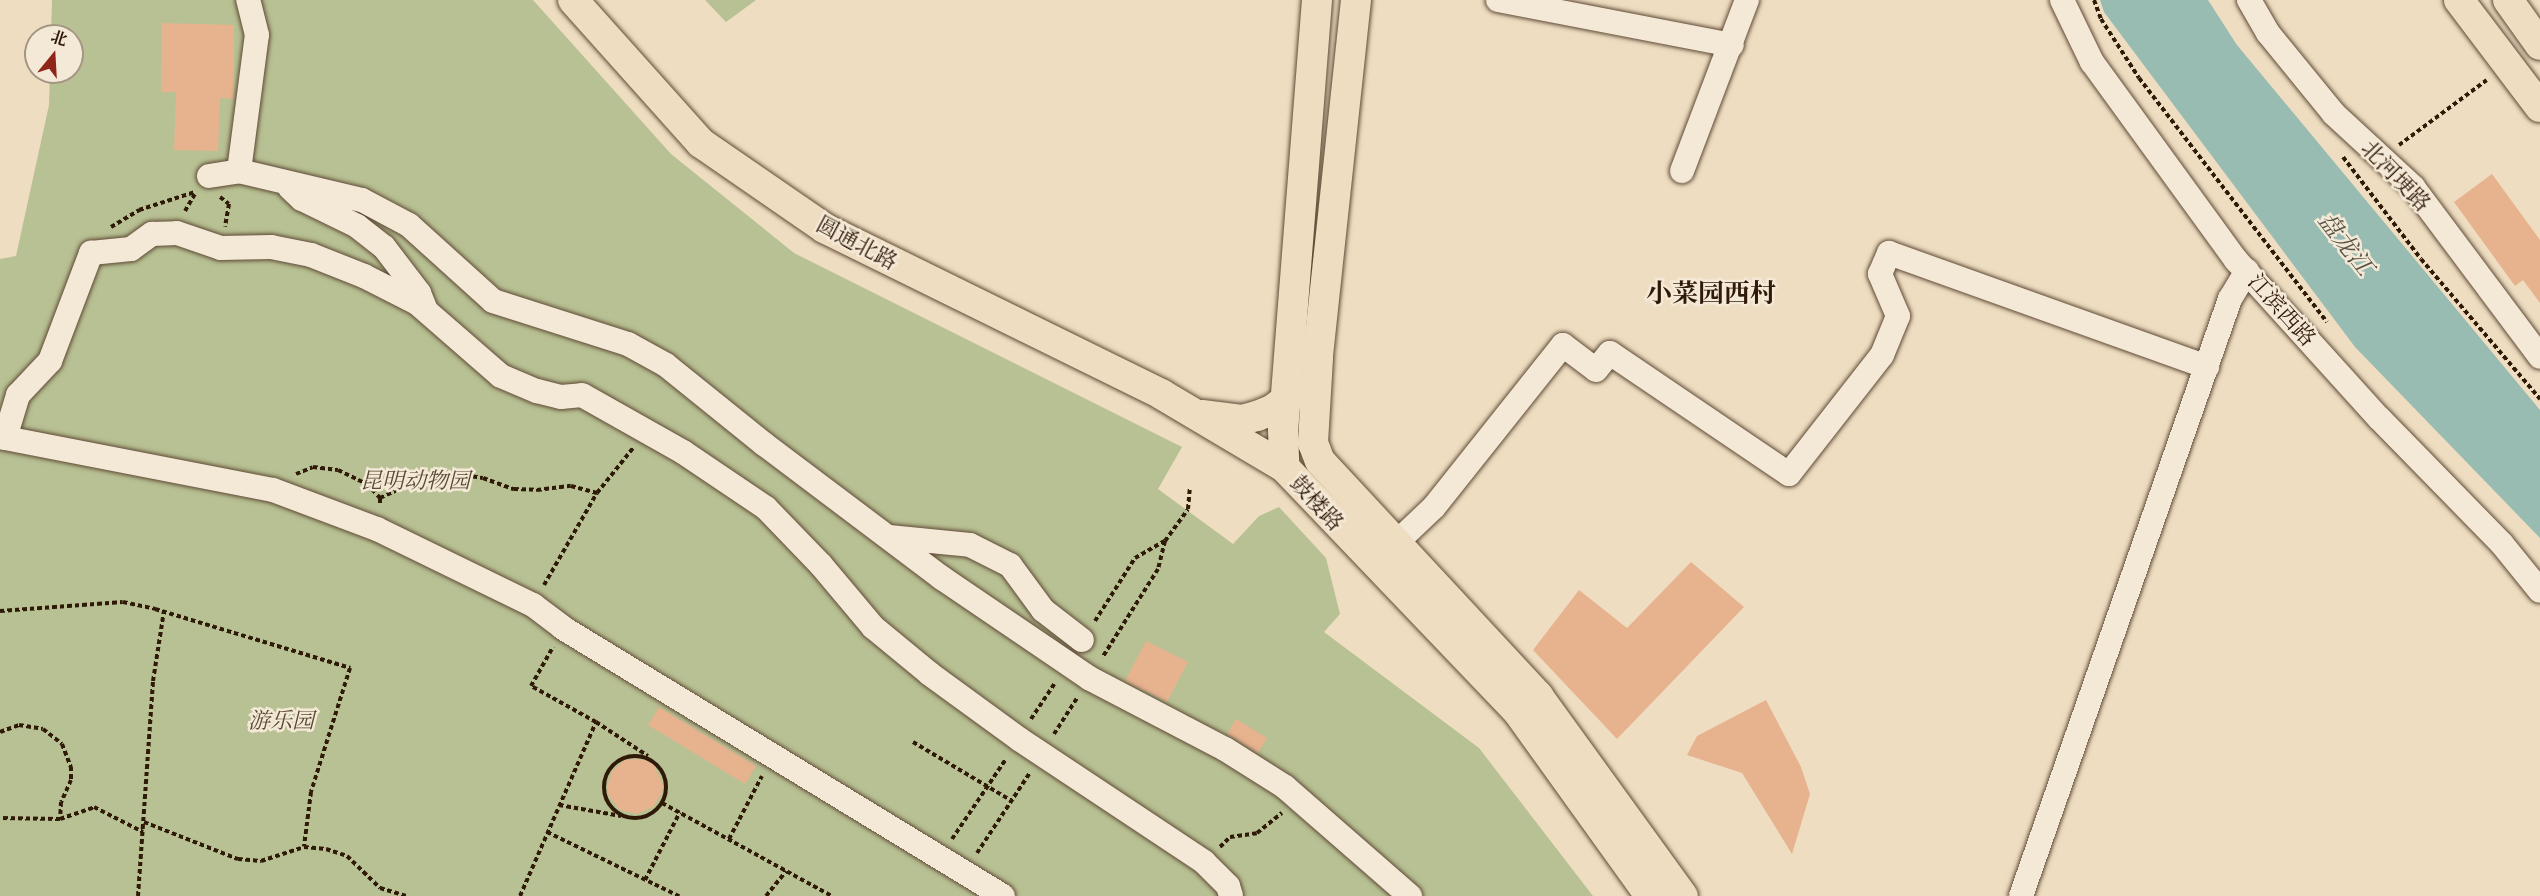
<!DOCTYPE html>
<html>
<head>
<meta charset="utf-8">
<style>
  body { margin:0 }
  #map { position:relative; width:2540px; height:896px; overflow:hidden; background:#eeddc1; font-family:"IM FELL Great Primer","Noto Serif SC",serif }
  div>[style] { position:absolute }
  .green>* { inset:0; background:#b8c193 }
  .water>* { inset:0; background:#99bcb2 }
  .building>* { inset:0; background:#e7b38f }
  .path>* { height:4px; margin-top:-2px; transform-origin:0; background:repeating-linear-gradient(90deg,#2f1907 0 4.5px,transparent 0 7.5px) }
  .path>.ring { margin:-2px; padding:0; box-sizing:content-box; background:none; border:4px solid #2f1907; border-radius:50% }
  .roads { filter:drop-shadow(0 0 2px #5f4a36) drop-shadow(0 0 2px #5f4a36) }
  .minor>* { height:24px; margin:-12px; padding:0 12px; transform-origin:12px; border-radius:12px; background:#f4e9d7 }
  .major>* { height:30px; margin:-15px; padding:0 15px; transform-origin:15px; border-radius:15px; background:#eeddc1 }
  span { translate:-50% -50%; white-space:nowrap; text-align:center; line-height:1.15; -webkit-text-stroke:5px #f4e9d7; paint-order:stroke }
  .street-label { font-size:22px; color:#2f1907 }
  .park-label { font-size:22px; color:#584b31; font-style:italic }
  .water-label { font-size:24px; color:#545243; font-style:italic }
  .quarter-label { font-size:26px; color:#2f1907; font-weight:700 }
  .north { position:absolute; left:24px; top:24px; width:60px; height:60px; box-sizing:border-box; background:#f4e9d7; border:2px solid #a59684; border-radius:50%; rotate:18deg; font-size:16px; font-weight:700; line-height:24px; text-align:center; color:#2f1907 }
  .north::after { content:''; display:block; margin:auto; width:21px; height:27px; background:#8f2418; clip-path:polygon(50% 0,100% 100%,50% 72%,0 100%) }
</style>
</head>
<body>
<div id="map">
  <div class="green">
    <i style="clip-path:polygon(52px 0,533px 0,671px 154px,794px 253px,1182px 447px,1158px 489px,1233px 544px,1259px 516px,1279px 507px,1326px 558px,1340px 614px,1324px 632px,1479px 748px,1593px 896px,0 896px,0 259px,16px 256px,49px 105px,50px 72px,72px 72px,72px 36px,51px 36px)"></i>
    <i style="clip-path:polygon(705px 0,756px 0,726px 22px)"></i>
  </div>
  <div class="water">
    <i style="clip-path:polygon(2100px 0,2208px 0,2237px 45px,2540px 410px,2540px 538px,2355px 347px,2104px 12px)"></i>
  </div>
  <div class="building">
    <i style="clip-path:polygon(162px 23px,234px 25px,234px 99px,220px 98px,218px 151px,174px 150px,176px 92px,161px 92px)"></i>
    <i style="clip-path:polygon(2492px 174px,2540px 240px,2540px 303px,2523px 280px,2515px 286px,2454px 202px)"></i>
    <i style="clip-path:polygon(1691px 562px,1744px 607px,1617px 739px,1533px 650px,1579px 590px,1627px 628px)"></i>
    <i style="clip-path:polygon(1146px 641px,1188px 662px,1167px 702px,1125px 681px)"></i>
    <i style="clip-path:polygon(1766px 700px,1801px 767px,1810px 794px,1792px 854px,1742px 773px,1687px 755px,1697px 736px)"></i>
    <i style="clip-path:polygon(659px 707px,756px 766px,745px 784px,648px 725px)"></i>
    <i style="clip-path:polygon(1236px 719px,1267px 738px,1258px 753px,1227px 734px)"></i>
    <i style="clip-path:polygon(634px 759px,652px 761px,663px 785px,662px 793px,653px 807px,637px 814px,620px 810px,609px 796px,607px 787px,612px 771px,625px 760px)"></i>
  </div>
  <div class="path">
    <i style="left:2094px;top:0;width:20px;rotate:70deg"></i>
    <i style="left:2101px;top:19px;width:70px;rotate:57.2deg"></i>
    <i style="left:2139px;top:78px;width:308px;rotate:52.4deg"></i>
    <i style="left:2399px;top:145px;width:109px;rotate:-36.5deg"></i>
    <i style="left:2343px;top:157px;width:128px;rotate:52.6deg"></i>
    <i style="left:2421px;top:259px;width:184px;rotate:49.6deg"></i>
    <i style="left:220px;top:197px;width:11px;rotate:38deg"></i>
    <i style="left:229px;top:204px;width:23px;rotate:100deg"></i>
    <i style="left:185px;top:211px;width:22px;rotate:-60deg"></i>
    <i style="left:111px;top:227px;width:33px;rotate:-31deg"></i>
    <i style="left:139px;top:210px;width:59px;rotate:-17.8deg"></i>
    <i style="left:296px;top:474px;width:18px;rotate:-22deg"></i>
    <i style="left:313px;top:467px;width:25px;rotate:7deg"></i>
    <i style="left:338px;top:470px;width:32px;rotate:26deg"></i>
    <i style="left:367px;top:484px;width:19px;rotate:47deg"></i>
    <i style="left:380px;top:498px;width:8px;rotate:90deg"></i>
    <i style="left:380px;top:498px;width:38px;rotate:-25deg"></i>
    <i style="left:415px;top:482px;width:44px;rotate:-10.5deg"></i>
    <i style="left:458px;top:474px;width:25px;rotate:9deg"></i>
    <i style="left:483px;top:478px;width:33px;rotate:20deg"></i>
    <i style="left:514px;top:489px;width:23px;rotate:2deg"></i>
    <i style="left:537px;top:490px;width:34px;rotate:-7deg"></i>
    <i style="left:571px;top:486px;width:27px;rotate:15deg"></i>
    <i style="left:1165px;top:541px;width:39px;rotate:-54deg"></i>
    <i style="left:1188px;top:509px;width:22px;rotate:-85deg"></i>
    <i style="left:544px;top:585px;width:106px;rotate:-60.1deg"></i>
    <i style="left:597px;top:493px;width:58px;rotate:-51.3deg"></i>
    <i style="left:0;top:611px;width:123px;rotate:-4.2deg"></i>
    <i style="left:123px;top:602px;width:33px;rotate:12deg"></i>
    <i style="left:155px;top:609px;width:204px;rotate:16.8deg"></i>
    <i style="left:350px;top:668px;width:130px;rotate:107.5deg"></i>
    <i style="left:311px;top:792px;width:55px;rotate:97.3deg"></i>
    <i style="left:1095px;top:621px;width:75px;rotate:-57.6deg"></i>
    <i style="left:1135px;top:558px;width:34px;rotate:-30deg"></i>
    <i style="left:1165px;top:541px;width:29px;rotate:104deg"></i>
    <i style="left:1158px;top:569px;width:105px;rotate:122.2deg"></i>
    <i style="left:1031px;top:719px;width:43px;rotate:-56.3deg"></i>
    <i style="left:596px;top:722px;width:62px;rotate:33.2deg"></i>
    <i style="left:0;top:732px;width:20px;rotate:-20deg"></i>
    <i style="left:19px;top:725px;width:24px;rotate:9deg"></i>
    <i style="left:43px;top:729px;width:24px;rotate:38deg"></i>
    <i style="left:62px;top:744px;width:25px;rotate:69deg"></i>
    <i style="left:71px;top:767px;width:13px;rotate:90deg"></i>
    <i style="left:71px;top:780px;width:24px;rotate:114deg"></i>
    <i style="left:61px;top:802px;width:17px;rotate:93deg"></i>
    <i style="left:60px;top:819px;width:60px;rotate:-179deg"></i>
    <i style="left:1054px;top:734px;width:43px;rotate:-57.4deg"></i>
    <i style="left:913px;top:742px;width:115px;rotate:30.8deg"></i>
    <i class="ring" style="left:604px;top:756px;width:58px;height:58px"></i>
    <i style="left:662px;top:803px;width:194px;rotate:28.7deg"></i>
    <i style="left:559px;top:805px;width:63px;rotate:10.1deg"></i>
    <i style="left:60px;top:819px;width:36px;rotate:-19deg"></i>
    <i style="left:94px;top:807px;width:55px;rotate:27deg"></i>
    <i style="left:144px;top:822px;width:101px;rotate:21.5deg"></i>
    <i style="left:238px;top:859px;width:23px;rotate:5deg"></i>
    <i style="left:261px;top:861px;width:45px;rotate:-18deg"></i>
    <i style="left:304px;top:847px;width:22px;rotate:5deg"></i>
    <i style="left:326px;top:849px;width:22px;rotate:18deg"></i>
    <i style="left:347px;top:856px;width:46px;rotate:44.1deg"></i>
    <i style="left:380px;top:888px;width:28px;rotate:17deg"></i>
    <i style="left:547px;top:832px;width:147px;rotate:25.9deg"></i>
    <i style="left:729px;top:839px;width:71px;rotate:-62.4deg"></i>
    <i style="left:952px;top:839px;width:97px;rotate:-56deg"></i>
    <i style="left:1220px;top:847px;width:14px;rotate:-45deg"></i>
    <i style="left:1230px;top:837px;width:27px;rotate:-8deg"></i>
    <i style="left:1257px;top:833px;width:32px;rotate:-39deg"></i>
    <i style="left:977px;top:853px;width:95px;rotate:-56.6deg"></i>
    <i style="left:645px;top:880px;width:76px;rotate:-62.8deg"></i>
    <i style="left:138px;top:896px;width:216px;rotate:-86deg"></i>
    <i style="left:153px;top:681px;width:71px;rotate:-81.1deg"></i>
    <i style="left:520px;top:896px;width:190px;rotate:-66.4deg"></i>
    <i style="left:596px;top:722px;width:74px;rotate:-151deg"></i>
    <i style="left:531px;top:686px;width:45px;rotate:-60.6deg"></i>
    <i style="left:766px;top:896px;width:32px;rotate:-51deg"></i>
  </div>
  <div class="roads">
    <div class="minor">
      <i style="left:1498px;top:0;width:238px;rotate:10.9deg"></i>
      <i style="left:2062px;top:0;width:69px;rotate:64.2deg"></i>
      <i style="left:2092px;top:62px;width:245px;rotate:54deg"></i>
      <i style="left:2236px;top:260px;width:213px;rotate:47.9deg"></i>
      <i style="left:2379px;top:418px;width:176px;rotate:45.7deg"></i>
      <i style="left:2502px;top:544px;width:60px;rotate:51deg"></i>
      <i style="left:2249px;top:0;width:38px;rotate:60deg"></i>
      <i style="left:2268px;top:33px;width:104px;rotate:50.8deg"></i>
      <i style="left:2334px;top:114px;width:108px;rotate:42.7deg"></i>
      <i style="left:2413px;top:187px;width:212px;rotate:53.2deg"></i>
      <i style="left:239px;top:171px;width:137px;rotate:-82.5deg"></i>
      <i style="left:257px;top:35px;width:36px;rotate:-104deg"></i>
      <i style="left:1682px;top:171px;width:183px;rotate:-69.2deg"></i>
      <i style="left:209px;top:176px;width:30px;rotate:-9deg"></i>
      <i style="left:239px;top:171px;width:126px;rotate:13.3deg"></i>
      <i style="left:362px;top:200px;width:53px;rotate:28deg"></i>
      <i style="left:409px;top:225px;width:113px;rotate:42.1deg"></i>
      <i style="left:493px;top:301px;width:142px;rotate:17.7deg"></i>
      <i style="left:628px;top:344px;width:43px;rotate:28.9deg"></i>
      <i style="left:666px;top:365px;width:126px;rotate:38.9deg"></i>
      <i style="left:764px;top:444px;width:223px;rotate:37deg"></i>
      <i style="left:942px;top:578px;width:178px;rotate:34.2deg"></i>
      <i style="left:1089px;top:678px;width:153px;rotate:27.6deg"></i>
      <i style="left:1225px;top:749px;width:71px;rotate:32.3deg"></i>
      <i style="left:1285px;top:787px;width:166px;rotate:41.1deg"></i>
      <i style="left:290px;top:188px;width:16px;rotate:43deg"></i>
      <i style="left:302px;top:199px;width:61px;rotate:26.1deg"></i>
      <i style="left:357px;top:226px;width:34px;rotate:38deg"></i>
      <i style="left:384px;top:247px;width:58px;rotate:52.7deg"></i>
      <i style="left:419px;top:293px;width:18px;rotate:68deg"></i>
      <i style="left:0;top:437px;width:278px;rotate:11deg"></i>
      <i style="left:273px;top:490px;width:111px;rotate:20.6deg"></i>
      <i style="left:377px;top:529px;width:174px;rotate:26deg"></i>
      <i style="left:533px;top:605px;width:38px;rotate:37deg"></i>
      <i style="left:563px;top:628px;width:515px;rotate:31.35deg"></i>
      <i style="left:5px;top:438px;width:45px;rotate:-73.2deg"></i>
      <i style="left:18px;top:395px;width:47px;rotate:-46.7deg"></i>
      <i style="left:50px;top:361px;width:116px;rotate:-69.2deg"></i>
      <i style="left:91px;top:253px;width:40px;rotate:-5.7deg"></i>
      <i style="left:131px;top:249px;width:26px;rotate:-36deg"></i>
      <i style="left:152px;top:234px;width:25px;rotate:-2deg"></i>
      <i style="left:177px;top:233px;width:46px;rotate:18.8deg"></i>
      <i style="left:221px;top:248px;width:50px;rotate:-1.1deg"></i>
      <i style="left:271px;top:247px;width:41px;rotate:11.3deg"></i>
      <i style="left:311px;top:255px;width:57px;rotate:21.6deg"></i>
      <i style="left:364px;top:276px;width:59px;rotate:27deg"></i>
      <i style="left:417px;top:303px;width:111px;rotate:41deg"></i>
      <i style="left:501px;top:376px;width:39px;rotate:23deg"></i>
      <i style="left:537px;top:391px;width:25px;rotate:14deg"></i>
      <i style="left:561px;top:397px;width:21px;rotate:-5deg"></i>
      <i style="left:582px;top:395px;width:116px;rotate:29.4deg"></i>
      <i style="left:683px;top:452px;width:100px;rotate:34deg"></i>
      <i style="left:766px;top:508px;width:79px;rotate:46deg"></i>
      <i style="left:821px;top:565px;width:81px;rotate:50deg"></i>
      <i style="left:873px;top:627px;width:74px;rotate:39.5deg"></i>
      <i style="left:930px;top:674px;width:110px;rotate:36.1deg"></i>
      <i style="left:1019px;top:739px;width:222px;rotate:33.6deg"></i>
      <i style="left:1204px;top:862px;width:34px;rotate:45deg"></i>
      <i style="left:1228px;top:886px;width:10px;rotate:73deg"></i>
      <i style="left:889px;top:537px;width:81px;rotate:5.6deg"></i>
      <i style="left:970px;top:545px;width:45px;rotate:26.6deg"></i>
      <i style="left:1010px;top:565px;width:56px;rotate:53.7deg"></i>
      <i style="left:1043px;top:610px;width:49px;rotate:37.6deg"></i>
      <i style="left:1396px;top:543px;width:52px;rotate:-43.5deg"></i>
      <i style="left:1434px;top:507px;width:207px;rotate:-51.5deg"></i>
      <i style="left:1563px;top:345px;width:41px;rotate:37.1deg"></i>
      <i style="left:1596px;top:370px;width:22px;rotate:-51deg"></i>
      <i style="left:1610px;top:353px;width:216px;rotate:34.1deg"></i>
      <i style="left:1789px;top:474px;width:151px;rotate:-52deg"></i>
      <i style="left:1882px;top:355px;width:42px;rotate:-67.7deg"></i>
      <i style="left:1898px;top:316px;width:46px;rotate:-113.2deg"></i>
      <i style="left:1880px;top:274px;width:23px;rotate:-67deg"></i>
      <i style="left:1889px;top:253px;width:338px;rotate:19.7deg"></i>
      <i style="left:2021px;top:896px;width:633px;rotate:-70.71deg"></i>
      <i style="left:2230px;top:299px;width:33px;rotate:-59deg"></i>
    </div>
    <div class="major">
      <i style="left:573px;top:0;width:192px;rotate:48.2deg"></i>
      <i style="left:701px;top:143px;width:150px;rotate:34.6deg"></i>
      <i style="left:824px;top:228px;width:376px;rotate:26.2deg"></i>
      <i style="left:1161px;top:394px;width:143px;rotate:30.7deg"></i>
      <i style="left:1317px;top:0;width:430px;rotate:94.5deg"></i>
      <i style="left:1283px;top:429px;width:38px;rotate:88deg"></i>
      <i style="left:1284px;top:467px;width:339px;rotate:46.3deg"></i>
      <i style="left:1518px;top:712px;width:226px;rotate:54.3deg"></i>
      <i style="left:1356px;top:0;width:360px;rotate:96.1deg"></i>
      <i style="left:1318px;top:358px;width:85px;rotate:93.4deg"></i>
      <i style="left:1313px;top:443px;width:19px;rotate:69deg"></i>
      <i style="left:1320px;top:461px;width:321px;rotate:47.1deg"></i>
      <i style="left:1538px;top:696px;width:247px;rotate:54.1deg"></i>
      <i style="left:2459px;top:0;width:134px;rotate:52.9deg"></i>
      <i style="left:2508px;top:0;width:55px;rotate:54.6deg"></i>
      <i style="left:1202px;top:415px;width:40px;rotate:7.1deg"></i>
      <i style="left:1242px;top:420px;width:16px;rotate:-15deg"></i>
      <i style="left:1257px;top:416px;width:16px;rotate:-22deg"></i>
      <i style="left:1272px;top:410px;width:30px;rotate:-37deg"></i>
    </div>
  </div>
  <div class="street-label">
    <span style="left:2396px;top:176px;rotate:46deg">北河埂路</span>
    <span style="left:857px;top:243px;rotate:28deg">圆通北路</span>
    <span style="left:2282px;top:310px;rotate:48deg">江滨西路</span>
    <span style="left:1317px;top:503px;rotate:47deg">鼓楼路</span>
  </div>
  <div class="park-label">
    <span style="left:415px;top:481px">昆明动物园</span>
    <span style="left:281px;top:721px">游乐园</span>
  </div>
  <div class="water-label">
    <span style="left:2345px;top:244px;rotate:52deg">盘龙江</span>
  </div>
  <div class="quarter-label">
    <span style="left:1711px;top:294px">小菜园西村</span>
  </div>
  <div class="north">北</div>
</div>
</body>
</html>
